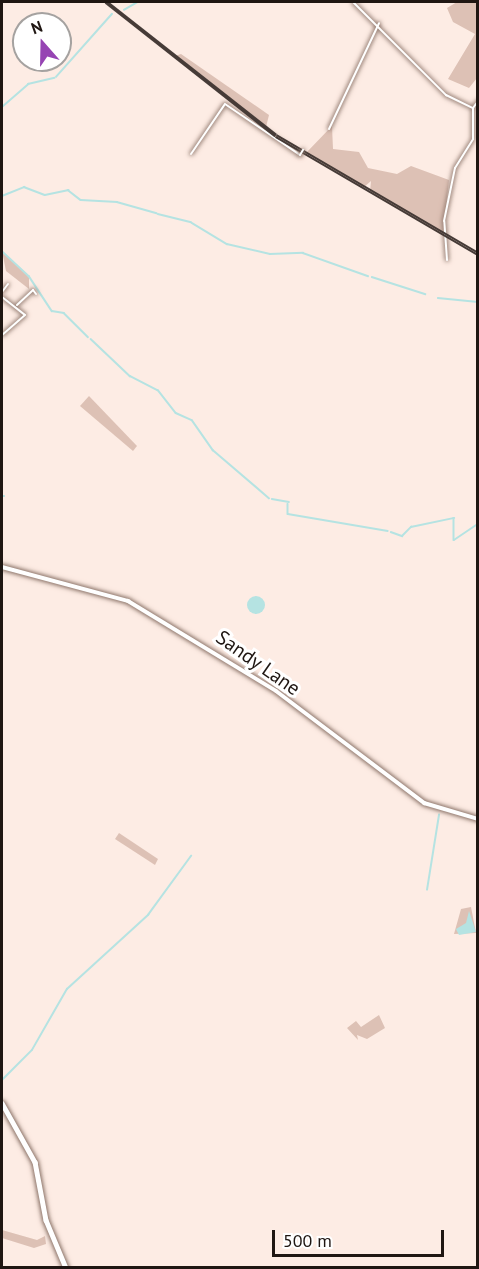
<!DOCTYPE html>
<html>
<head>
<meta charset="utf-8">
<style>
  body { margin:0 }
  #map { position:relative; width:479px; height:1269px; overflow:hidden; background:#fdece4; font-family:"PT Sans",sans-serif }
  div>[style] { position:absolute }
  .green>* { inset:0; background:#ddc1b5 }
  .water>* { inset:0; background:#b5e3e2 }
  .round { border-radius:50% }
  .stream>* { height:1.5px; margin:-0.75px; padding:0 0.75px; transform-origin:0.75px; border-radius:0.75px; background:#b5e3e2 }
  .roads { filter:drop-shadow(0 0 2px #8d756a) drop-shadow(0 0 2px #8d756a) }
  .minor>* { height:2px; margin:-1px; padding:0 1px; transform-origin:1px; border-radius:1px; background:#fff }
  .tertiary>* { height:4px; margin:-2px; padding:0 2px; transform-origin:2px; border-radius:2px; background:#fff }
  .secondary>* { height:4.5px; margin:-2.25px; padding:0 2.25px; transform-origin:2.25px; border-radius:2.25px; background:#fff }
  .rail>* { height:4px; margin-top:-2px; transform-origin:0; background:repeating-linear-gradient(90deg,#fff 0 4.5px,#463b37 0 9px); box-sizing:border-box; border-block:2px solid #463b37 }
  .bridges { filter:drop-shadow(0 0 2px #8d756a) drop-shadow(0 0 2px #8d756a) }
  .minor-bridge>* { height:2px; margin:-1px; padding:0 1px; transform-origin:1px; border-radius:1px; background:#fff }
  span { translate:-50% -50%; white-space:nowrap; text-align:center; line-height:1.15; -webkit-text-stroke:6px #fff; paint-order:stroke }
  .street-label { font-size:20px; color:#1f1612 }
  .frame { position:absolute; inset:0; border:3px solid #1f1612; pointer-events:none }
  .north { position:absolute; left:12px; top:12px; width:60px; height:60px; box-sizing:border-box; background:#fff; border:2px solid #a5a2a0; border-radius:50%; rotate:340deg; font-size:16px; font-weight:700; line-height:24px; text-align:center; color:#1f1612 }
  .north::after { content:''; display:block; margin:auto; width:21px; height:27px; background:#9644b3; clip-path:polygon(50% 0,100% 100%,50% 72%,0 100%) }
  .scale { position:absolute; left:272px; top:1230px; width:172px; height:27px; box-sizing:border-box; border:3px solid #1f1612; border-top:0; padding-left:8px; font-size:18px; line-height:21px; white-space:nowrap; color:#1f1612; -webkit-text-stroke:4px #fff; paint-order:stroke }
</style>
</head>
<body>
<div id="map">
  <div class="green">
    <i style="clip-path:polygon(457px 2px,477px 2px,477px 78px,469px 88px,448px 79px,475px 34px,453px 22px,447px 8px)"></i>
    <i style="clip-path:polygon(181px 54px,269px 115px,266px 127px,175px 56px)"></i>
    <i style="clip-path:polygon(332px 126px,333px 149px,359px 152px,368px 168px,397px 174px,411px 166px,449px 180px,443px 234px,370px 192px,371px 181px,363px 188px,306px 153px)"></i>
    <i style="clip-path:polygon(2px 251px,29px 276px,29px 289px,6px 271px)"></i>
    <i style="clip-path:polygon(89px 396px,137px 446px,133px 451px,80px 406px)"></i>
    <i style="clip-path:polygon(119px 833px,158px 859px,155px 865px,115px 839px)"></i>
    <i style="clip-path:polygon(471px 907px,476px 933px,454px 934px,461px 909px)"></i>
    <i style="clip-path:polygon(379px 1015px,385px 1028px,367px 1039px,357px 1035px,358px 1040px,347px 1028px,356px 1021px,361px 1027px)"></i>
    <i style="clip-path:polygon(2px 1230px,37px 1240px,45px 1236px,46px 1244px,34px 1248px,2px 1238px)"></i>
  </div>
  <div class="water">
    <i class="round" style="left:247px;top:596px;width:18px;height:18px"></i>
    <i style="clip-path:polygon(469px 911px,476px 932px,459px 935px,456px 929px,466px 923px)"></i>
  </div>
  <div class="stream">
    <i style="left:124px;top:10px;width:16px;rotate:-30deg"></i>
    <i style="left:56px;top:77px;width:84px;rotate:-48.4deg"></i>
    <i style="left:2px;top:107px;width:35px;rotate:-41deg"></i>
    <i style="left:28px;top:84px;width:27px;rotate:-13deg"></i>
    <i style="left:2px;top:196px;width:24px;rotate:-22deg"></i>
    <i style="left:24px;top:187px;width:22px;rotate:21deg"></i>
    <i style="left:45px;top:195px;width:24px;rotate:-12deg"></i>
    <i style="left:68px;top:190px;width:16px;rotate:38deg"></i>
    <i style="left:81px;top:200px;width:36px;rotate:3deg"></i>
    <i style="left:117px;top:202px;width:41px;rotate:15.8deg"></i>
    <i style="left:158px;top:214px;width:34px;rotate:14deg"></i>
    <i style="left:192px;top:223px;width:41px;rotate:31deg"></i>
    <i style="left:227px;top:244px;width:44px;rotate:13.1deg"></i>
    <i style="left:270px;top:254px;width:33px;rotate:-2deg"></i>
    <i style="left:303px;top:253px;width:69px;rotate:19.5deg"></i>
    <i style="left:2px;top:251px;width:37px;rotate:43deg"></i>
    <i style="left:29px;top:276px;width:42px;rotate:56.7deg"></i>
    <i style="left:52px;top:311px;width:12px;rotate:9deg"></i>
    <i style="left:64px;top:313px;width:34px;rotate:45deg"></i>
    <i style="left:372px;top:277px;width:56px;rotate:17.8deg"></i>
    <i style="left:438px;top:298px;width:40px;rotate:5.7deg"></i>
    <i style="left:91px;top:339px;width:54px;rotate:43.5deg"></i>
    <i style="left:130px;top:376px;width:31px;rotate:27deg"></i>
    <i style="left:158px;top:390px;width:29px;rotate:52deg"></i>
    <i style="left:176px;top:413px;width:17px;rotate:24deg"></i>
    <i style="left:192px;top:420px;width:37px;rotate:55deg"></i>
    <i style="left:213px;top:450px;width:74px;rotate:40.6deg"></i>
    <i style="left:2px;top:496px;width:2px"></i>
    <i style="left:272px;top:499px;width:17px;rotate:10deg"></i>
    <i style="left:288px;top:504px;width:10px;rotate:90deg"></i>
    <i style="left:288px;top:514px;width:101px;rotate:9.6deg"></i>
    <i style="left:391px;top:532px;width:12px;rotate:20deg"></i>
    <i style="left:402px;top:536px;width:13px;rotate:-45deg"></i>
    <i style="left:411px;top:527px;width:44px;rotate:-11.8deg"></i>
    <i style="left:454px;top:518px;width:22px;rotate:90deg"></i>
    <i style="left:454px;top:540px;width:29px;rotate:-34deg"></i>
    <i style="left:427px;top:890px;width:76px;rotate:-80.9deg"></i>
    <i style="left:2px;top:1080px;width:42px;rotate:-45deg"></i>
    <i style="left:32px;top:1050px;width:70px;rotate:-60.2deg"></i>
    <i style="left:67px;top:989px;width:110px;rotate:-42.4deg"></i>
    <i style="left:148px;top:915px;width:73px;rotate:-53.9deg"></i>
  </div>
  <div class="roads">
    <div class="minor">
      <i style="left:353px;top:2px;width:132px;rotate:45deg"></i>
      <i style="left:446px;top:95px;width:30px;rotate:26deg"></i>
      <i style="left:473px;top:108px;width:9px;rotate:-54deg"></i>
      <i style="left:329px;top:129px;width:117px;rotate:-64.7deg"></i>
      <i style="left:191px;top:154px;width:60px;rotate:-55.8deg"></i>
      <i style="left:225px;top:104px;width:91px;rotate:34.2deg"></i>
      <i style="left:447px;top:260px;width:39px;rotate:-94deg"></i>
      <i style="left:444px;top:221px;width:54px;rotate:-78.3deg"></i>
      <i style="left:455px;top:168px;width:34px;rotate:-58deg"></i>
      <i style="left:473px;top:139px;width:31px;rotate:-90deg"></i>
      <i style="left:2px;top:292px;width:10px;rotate:-53deg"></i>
      <i style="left:2px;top:297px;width:29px;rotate:38deg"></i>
      <i style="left:25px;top:315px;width:30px;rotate:139deg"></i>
      <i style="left:17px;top:305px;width:22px;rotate:-43deg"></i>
      <i style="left:33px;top:290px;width:5px;rotate:53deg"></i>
    </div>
    <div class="tertiary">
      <i style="left:2px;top:567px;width:131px;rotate:15.1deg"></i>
      <i style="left:128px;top:601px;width:173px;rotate:31.3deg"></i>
      <i style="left:276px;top:691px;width:186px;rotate:37.1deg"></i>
      <i style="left:424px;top:803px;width:56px;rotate:16.5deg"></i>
    </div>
    <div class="secondary">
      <i style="left:2px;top:1103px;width:68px;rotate:60.8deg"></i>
      <i style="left:35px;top:1162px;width:59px;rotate:79.3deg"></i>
      <i style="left:46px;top:1220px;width:52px;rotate:67.4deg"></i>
    </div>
  </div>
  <div class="rail">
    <i style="left:106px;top:2px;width:216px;rotate:38.2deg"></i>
    <i style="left:276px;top:136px;width:234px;rotate:30.3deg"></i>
  </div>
  <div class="bridges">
    <div class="minor-bridge">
      <i style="left:300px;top:155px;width:6px;rotate:-59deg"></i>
    </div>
  </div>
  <div class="street-label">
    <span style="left:258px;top:663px;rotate:35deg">Sandy Lane</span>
  </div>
  <div class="frame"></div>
  <div class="north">N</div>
  <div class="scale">500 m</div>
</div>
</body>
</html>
